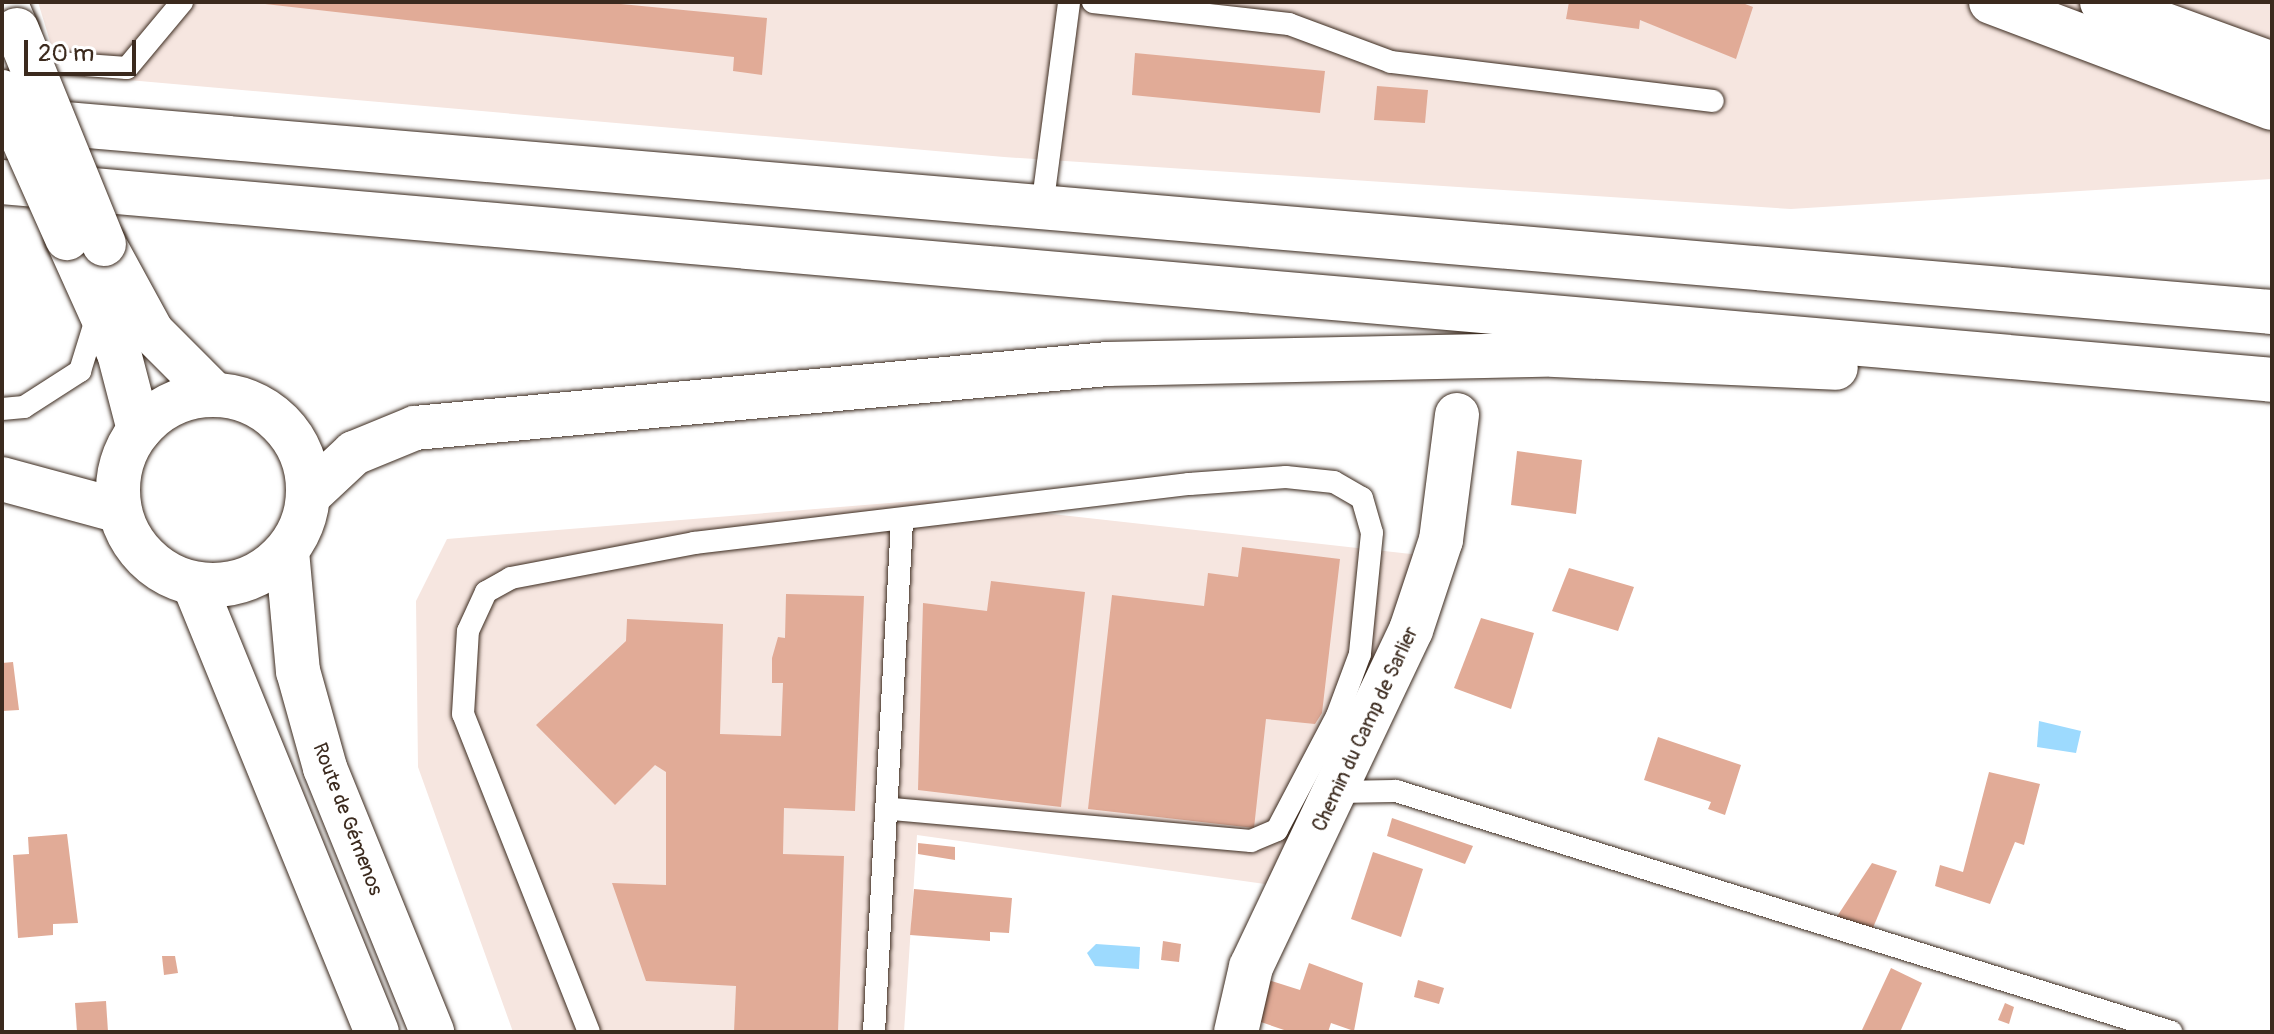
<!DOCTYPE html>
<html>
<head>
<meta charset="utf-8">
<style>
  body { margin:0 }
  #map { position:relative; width:2274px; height:1034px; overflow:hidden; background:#fff; font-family:Pangolin,sans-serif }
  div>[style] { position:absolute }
  .built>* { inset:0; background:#f6e6e0 }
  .water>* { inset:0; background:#9ddafe }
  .building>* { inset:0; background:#e1ab97 }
  .roads { filter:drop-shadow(0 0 2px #3b2a1e) drop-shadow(0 0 2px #3b2a1e) }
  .lane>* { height:22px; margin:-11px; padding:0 11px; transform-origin:11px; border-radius:11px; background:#fff }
  .street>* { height:44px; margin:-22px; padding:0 22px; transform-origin:22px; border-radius:22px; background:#fff }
  .secondary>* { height:44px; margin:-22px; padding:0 22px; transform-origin:22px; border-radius:22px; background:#fff }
  .secondary>.ring { margin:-22px; padding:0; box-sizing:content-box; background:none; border:44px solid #fff; border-radius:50% }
  .highway>* { height:44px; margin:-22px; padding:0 22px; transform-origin:22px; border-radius:22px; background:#fff }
  .bridges { filter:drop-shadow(0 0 2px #3b2a1e) drop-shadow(0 0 2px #3b2a1e) }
  .secondary-bridge>* { height:44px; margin:-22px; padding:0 22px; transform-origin:22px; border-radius:22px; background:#fff }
  span { translate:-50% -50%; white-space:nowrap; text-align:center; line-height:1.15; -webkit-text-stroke:8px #fff; paint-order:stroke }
  .street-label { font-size:20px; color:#3b2a1e }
  .frame { position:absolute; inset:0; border:4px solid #3b2a1e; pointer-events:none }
  .scale { position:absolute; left:24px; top:40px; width:112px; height:36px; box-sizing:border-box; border:4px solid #3b2a1e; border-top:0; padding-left:10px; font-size:24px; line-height:28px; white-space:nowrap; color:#3b2a1e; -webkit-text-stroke:6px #fff; paint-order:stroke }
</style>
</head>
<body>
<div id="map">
  <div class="built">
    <i style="clip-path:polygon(38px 2px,2272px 2px,2272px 179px,1791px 209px,1004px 157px,60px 74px)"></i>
    <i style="clip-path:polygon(926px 500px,1420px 555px,1272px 885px,917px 835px,904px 1032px,513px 1032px,418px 767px,416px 601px,447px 539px)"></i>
  </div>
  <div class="water">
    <i style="clip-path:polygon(2039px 721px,2081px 731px,2076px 753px,2037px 747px)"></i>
    <i style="clip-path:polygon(1096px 944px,1140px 947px,1139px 969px,1095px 966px,1087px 953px)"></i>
  </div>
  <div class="building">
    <i style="clip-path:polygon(247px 2px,600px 2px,767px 18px,762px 75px,733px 71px,734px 57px)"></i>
    <i style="clip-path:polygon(1569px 2px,1740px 2px,1753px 7px,1736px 59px,1640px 20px,1639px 29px,1566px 19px)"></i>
    <i style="clip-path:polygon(1135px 53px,1325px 71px,1320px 113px,1132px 95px)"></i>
    <i style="clip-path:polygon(1377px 86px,1428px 90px,1425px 123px,1374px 120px)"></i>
    <i style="clip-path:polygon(1517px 451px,1582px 460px,1576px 514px,1511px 505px)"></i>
    <i style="clip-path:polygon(1242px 547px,1340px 559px,1322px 713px,1315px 724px,1266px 719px,1254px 828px,1088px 809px,1112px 595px,1204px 606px,1208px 573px,1238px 577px)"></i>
    <i style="clip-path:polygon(1569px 568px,1634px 587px,1618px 631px,1552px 611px)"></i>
    <i style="clip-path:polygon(991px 581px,1085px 592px,1061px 807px,918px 790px,923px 603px,987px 611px)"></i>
    <i style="clip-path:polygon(786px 594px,864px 596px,855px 811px,784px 808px,783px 854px,844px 856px,838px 1032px,734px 1032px,736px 986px,646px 981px,612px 883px,666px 885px,666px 772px,655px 765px,615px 805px,536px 725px,626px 641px,627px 619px,723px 624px,720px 734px,781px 736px,783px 683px,772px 683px,772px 658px,778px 637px,785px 638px)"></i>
    <i style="clip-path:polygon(1481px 618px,1534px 633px,1511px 709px,1454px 688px)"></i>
    <i style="clip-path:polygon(13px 662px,19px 710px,2px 711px,2px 663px)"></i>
    <i style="clip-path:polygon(1658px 737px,1741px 765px,1725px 815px,1708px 809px,1711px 802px,1644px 780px)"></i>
    <i style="clip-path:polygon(1989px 772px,2040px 784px,2024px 845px,2015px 842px,1990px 904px,1935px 886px,1940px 865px,1963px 872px)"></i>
    <i style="clip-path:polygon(1392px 818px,1473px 846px,1465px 864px,1387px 836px)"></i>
    <i style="clip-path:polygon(67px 834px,78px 923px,53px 924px,53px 935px,18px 938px,13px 855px,29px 854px,28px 837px)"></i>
    <i style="clip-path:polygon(918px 843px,955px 847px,955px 860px,918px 854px)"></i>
    <i style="clip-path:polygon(1373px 852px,1423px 869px,1401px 937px,1351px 919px)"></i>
    <i style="clip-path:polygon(1872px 863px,1897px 871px,1872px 930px,1836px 918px)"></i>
    <i style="clip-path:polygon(914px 889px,1012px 898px,1009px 933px,990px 932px,990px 941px,910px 935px)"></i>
    <i style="clip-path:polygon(1163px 941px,1181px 944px,1179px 962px,1161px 960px)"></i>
    <i style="clip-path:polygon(162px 956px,175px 956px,178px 973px,164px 975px)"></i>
    <i style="clip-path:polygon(1309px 963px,1363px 983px,1354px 1031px,1331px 1023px,1328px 1032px,1290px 1032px,1252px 1019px,1265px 979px,1300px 990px)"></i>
    <i style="clip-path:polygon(1891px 968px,1922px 983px,1900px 1032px,1861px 1032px)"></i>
    <i style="clip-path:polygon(1418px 980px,1444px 988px,1439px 1004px,1414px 997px)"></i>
    <i style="clip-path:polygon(106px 1001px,108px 1032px,77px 1032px,75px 1003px)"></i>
    <i style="clip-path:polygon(2005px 1003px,2014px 1007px,2009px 1024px,1998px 1020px)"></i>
  </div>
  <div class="roads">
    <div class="lane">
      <i style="left:1093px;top:2px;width:197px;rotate:6.4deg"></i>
      <i style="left:1289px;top:24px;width:109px;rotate:20.4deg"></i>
      <i style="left:1391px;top:62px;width:324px;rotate:6.9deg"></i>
      <i style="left:2px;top:59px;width:125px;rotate:4.1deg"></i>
      <i style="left:127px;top:68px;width:86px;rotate:-50.2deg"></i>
      <i style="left:1042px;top:208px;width:208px;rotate:-82.5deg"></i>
      <i style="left:2px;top:409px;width:22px;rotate:-5deg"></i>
      <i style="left:24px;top:407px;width:67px;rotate:-32.7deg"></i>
      <i style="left:80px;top:371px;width:61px;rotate:-72.8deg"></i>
      <i style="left:1336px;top:792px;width:60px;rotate:-1deg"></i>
      <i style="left:1396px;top:791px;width:812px;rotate:17.27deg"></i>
      <i style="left:589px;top:1032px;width:342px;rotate:-111.6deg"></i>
      <i style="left:463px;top:714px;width:83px;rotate:-86.6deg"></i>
      <i style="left:468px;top:631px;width:43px;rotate:-65.2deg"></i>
      <i style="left:486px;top:592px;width:29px;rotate:-29deg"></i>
      <i style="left:511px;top:578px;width:186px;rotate:-10.8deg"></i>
      <i style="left:694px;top:543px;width:499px;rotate:-6.8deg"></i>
      <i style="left:1189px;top:484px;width:97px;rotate:-4.1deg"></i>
      <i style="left:1286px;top:477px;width:48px;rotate:5.9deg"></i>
      <i style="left:1334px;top:482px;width:32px;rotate:30deg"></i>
      <i style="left:1362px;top:498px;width:36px;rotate:74deg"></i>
      <i style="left:1372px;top:533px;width:122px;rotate:95.7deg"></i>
      <i style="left:1360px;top:654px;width:66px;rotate:110.4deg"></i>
      <i style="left:1337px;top:716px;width:129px;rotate:117.8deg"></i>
      <i style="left:1277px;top:830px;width:28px;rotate:157deg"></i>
      <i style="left:1251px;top:841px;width:363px;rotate:-174.9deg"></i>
      <i style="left:874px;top:1032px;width:512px;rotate:-86.86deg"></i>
    </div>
    <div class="street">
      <i style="left:1236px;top:1032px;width:67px;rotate:-77deg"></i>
      <i style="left:1251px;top:967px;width:373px;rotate:-64.6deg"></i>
      <i style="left:1411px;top:630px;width:95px;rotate:-71.6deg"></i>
      <i style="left:1441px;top:540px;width:126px;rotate:-82.7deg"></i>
    </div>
    <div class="secondary">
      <i style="left:5px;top:2px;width:30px;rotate:67deg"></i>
      <i style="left:1991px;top:2px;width:300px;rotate:20.7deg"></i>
      <i style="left:2102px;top:2px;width:181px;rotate:20deg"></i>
      <i style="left:67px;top:238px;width:126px;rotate:65.7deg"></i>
      <i style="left:119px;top:353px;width:80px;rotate:75.4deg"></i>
      <i style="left:104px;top:244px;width:100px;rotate:61.4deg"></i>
      <i style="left:152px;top:332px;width:89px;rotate:45deg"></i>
      <i class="ring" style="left:118px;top:395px;width:146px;height:146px"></i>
      <i style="left:287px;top:551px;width:121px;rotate:84.8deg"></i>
      <i style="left:298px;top:671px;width:101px;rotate:74.4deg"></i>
      <i style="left:325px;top:768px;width:285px;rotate:67.9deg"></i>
      <i style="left:194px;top:584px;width:484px;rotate:67.8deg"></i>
    </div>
    <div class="highway">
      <i style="left:18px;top:120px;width:2262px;rotate:4.87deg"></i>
      <i style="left:2px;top:182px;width:2279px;rotate:4.98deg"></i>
      <i style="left:2px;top:479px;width:122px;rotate:15.2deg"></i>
      <i style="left:308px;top:496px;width:63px;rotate:-43.1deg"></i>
      <i style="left:354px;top:453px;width:66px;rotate:-22.3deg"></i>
      <i style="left:415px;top:428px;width:695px;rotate:-5.28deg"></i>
      <i style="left:1107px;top:364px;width:448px;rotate:-1.2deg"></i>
      <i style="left:1555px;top:355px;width:281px;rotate:2.6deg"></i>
    </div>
  </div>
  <div class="bridges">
    <div class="secondary-bridge">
      <i style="left:17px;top:30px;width:231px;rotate:67.9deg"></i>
      <i style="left:2px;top:92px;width:160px;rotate:66deg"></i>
    </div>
  </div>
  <div class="street-label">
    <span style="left:1365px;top:729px;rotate:-65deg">Chemin du Camp de Sarlier</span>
    <span style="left:348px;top:819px;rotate:69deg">Route de Gémenos</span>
  </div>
  <div class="frame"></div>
  <div class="scale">20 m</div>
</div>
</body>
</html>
